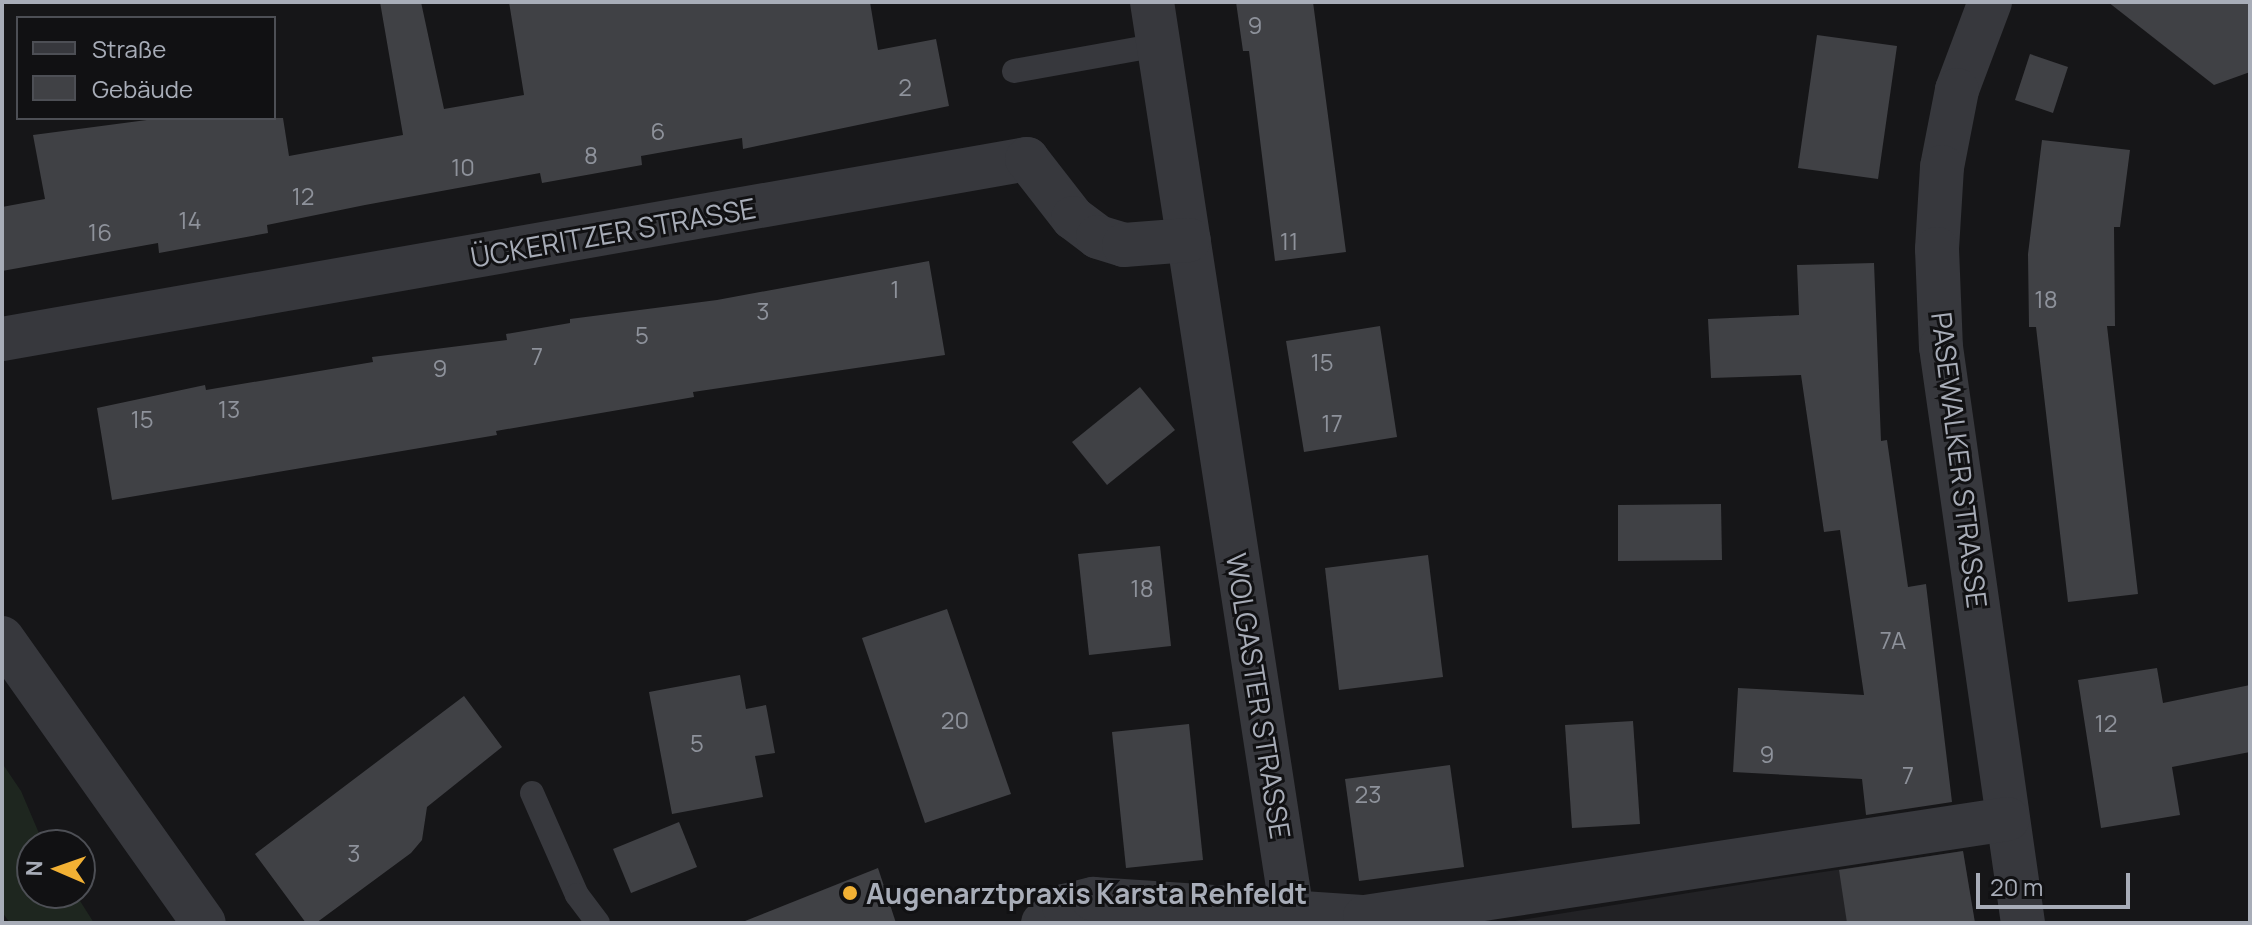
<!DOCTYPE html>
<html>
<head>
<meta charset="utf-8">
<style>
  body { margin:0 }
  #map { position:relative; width:2252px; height:925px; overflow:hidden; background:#161618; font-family:Manrope,sans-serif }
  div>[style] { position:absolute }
  .built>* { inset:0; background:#222225 }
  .green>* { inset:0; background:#1e261f }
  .building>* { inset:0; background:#404145 }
  .lane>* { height:24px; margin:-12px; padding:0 12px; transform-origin:12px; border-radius:12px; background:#37383d }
  .street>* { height:44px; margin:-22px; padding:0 22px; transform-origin:22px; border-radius:22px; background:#37383d }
  .dots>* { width:22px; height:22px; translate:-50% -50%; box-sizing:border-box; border:4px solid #111113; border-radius:50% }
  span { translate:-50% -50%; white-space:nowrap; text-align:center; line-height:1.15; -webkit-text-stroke:6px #111113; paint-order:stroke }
  .number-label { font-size:24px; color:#8e929b }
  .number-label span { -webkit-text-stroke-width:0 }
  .street-label { font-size:28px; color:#a8adb8 }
  .poi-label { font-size:28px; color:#a8adb8; font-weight:700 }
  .left { translate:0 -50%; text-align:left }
  .frame { position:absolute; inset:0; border:4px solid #a8adb8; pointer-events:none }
  .legend { position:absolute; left:16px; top:16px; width:260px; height:104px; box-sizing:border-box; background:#111113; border:2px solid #4d4f55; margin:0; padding:10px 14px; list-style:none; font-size:24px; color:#a8adb8 }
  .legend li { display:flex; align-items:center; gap:16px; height:40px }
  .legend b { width:40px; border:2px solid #4d4f55 }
  .north { position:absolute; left:16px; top:829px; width:80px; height:80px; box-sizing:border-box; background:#111113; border:2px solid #4d4f55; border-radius:50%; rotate:272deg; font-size:22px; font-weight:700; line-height:32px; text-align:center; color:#a8adb8 }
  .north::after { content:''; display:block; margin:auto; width:28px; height:36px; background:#f2b134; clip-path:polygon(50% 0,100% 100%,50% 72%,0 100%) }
  .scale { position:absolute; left:1976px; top:873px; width:154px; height:36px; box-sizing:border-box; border:4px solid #a8adb8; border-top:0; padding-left:10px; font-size:24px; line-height:28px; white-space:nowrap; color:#a8adb8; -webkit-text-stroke:6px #111113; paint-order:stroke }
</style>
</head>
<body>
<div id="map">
  <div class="built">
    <i style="clip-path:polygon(1963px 851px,1975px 923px,1502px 923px,1757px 882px)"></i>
  </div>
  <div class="green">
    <i style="clip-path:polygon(2px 763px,21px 791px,44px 845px,32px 845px,32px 893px,75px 893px,94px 923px,10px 923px,2px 912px)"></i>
  </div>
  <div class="building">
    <i style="clip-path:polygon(380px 2px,421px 2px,444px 109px,524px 95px,509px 2px,870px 2px,878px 50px,936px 39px,949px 106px,743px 149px,742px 138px,641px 156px,642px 165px,542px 183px,540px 173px,365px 205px,267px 225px,268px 233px,159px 253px,158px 243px,2px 271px,2px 207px,45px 199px,33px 135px,162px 118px,283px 118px,289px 156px,403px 135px)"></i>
    <i style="clip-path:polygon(1236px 2px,1313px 2px,1346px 252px,1275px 261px,1249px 51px,1243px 51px)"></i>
    <i style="clip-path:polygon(2108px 2px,2250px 2px,2250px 72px,2214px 85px)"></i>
    <i style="clip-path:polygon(1817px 35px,1897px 46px,1878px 179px,1798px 168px)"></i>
    <i style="clip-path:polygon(2030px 54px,2068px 67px,2053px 113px,2015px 100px)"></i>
    <i style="clip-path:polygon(2042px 140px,2130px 150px,2120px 227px,2114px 227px,2115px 326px,2107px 326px,2138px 594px,2068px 602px,2036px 327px,2029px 327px,2028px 254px)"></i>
    <i style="clip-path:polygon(929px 261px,945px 355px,693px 392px,694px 397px,496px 431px,497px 435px,112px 500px,97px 408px,205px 385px,206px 390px,373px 362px,372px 357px,507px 340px,506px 334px,570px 323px,570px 319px,717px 300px)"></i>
    <i style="clip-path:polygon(1874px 263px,1881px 441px,1887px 440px,1908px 587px,1926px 584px,1952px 802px,1866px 815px,1862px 779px,1733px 772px,1738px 688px,1864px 695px,1840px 530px,1824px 532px,1801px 375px,1711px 378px,1708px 319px,1799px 315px,1797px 265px)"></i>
    <i style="clip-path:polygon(1380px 326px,1397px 437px,1304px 452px,1286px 341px)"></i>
    <i style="clip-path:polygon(1140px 387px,1175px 430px,1107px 485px,1072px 442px)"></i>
    <i style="clip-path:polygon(1721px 504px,1722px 560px,1618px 561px,1618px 505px)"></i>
    <i style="clip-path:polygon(1160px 546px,1171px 646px,1089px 655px,1078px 554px)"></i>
    <i style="clip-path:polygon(1428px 555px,1443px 677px,1339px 690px,1325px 568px)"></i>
    <i style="clip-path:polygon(947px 609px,1011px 794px,925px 823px,862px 638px)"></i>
    <i style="clip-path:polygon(2157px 668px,2163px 703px,2250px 685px,2250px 752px,2172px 767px,2180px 815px,2101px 828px,2078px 680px)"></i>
    <i style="clip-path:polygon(740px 675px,746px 709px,766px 705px,775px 753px,755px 756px,763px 797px,672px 814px,649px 692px)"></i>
    <i style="clip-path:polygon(464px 696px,502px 747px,427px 807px,422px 840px,411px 853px,316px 923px,306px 923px,255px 854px)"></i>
    <i style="clip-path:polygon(1633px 721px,1640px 824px,1572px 828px,1565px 725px)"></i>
    <i style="clip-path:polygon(1189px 724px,1203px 860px,1126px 868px,1112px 732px)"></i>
    <i style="clip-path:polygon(1450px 765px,1464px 867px,1359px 881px,1345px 779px)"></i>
    <i style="clip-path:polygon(679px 822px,697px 867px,631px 893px,613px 849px)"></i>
    <i style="clip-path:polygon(1963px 851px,1975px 923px,1847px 923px,1839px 870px)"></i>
    <i style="clip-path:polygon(878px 868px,896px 923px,745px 923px,745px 921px)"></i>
  </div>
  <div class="lane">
    <i style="left:1014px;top:71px;width:147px;rotate:-10.2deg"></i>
    <i style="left:532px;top:793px;width:111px;rotate:66.2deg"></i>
    <i style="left:577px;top:895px;width:35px;rotate:53deg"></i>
  </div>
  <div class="street">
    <i style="left:1152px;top:2px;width:922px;rotate:81.26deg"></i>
    <i style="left:1990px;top:2px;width:94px;rotate:110.6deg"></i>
    <i style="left:1957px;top:90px;width:78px;rotate:101deg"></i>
    <i style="left:1942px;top:167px;width:82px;rotate:93.5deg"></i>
    <i style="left:1937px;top:249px;width:98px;rotate:87.7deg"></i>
    <i style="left:1941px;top:347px;width:582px;rotate:81.9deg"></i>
    <i style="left:2px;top:339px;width:1041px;rotate:-9.96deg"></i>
    <i style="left:1027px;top:159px;width:75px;rotate:52.1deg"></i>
    <i style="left:1073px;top:218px;width:31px;rotate:37deg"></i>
    <i style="left:1098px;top:237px;width:27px;rotate:17deg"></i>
    <i style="left:1124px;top:245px;width:65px;rotate:-4.4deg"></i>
    <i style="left:2px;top:638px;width:349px;rotate:54.7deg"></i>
    <i style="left:1043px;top:923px;width:27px;rotate:-39deg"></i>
    <i style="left:1064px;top:906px;width:30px;rotate:-14deg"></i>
    <i style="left:1093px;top:899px;width:273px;rotate:3.8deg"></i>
    <i style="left:1365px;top:917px;width:650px;rotate:-8.67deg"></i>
  </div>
  <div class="dots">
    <i style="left:850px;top:893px;background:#f2b134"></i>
  </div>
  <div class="number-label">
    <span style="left:1255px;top:25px">9</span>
    <span style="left:905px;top:87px">2</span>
    <span style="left:658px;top:131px">6</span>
    <span style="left:591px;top:155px">8</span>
    <span style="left:463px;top:167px">10</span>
    <span style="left:303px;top:196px">12</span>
    <span style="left:190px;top:220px">14</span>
    <span style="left:100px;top:232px">16</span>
    <span style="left:1289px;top:241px">11</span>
    <span style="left:895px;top:289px">1</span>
    <span style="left:2046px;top:299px">18</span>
    <span style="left:763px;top:311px">3</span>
    <span style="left:642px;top:335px">5</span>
    <span style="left:537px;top:356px">7</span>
    <span style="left:1322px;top:362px">15</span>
    <span style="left:440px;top:368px">9</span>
    <span style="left:229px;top:409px">13</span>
    <span style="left:142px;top:419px">15</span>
    <span style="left:1332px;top:423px">17</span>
    <span style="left:1142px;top:588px">18</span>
    <span style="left:1893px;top:640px">7A</span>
    <span style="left:955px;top:720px">20</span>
    <span style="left:2106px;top:723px">12</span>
    <span style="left:697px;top:743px">5</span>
    <span style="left:1767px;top:754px">9</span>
    <span style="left:1908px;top:775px">7</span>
    <span style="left:1368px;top:794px">23</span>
    <span style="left:354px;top:853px">3</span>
  </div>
  <div class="street-label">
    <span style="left:613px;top:232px;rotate:-10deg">ÜCKERITZER STRASSE</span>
    <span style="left:1960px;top:460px;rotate:83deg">PASEWALKER STRASSE</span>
    <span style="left:1259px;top:696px;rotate:81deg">WOLGASTER STRASSE</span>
  </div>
  <div class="poi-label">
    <span class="left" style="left:866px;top:893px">Augenarztpraxis Karsta Rehfeldt</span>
  </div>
  <div class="frame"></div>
  <ul class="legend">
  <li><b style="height:10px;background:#37383d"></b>Straße</li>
  <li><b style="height:22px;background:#404145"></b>Gebäude</li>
  </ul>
  <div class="north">N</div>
  <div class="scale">20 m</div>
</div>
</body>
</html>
